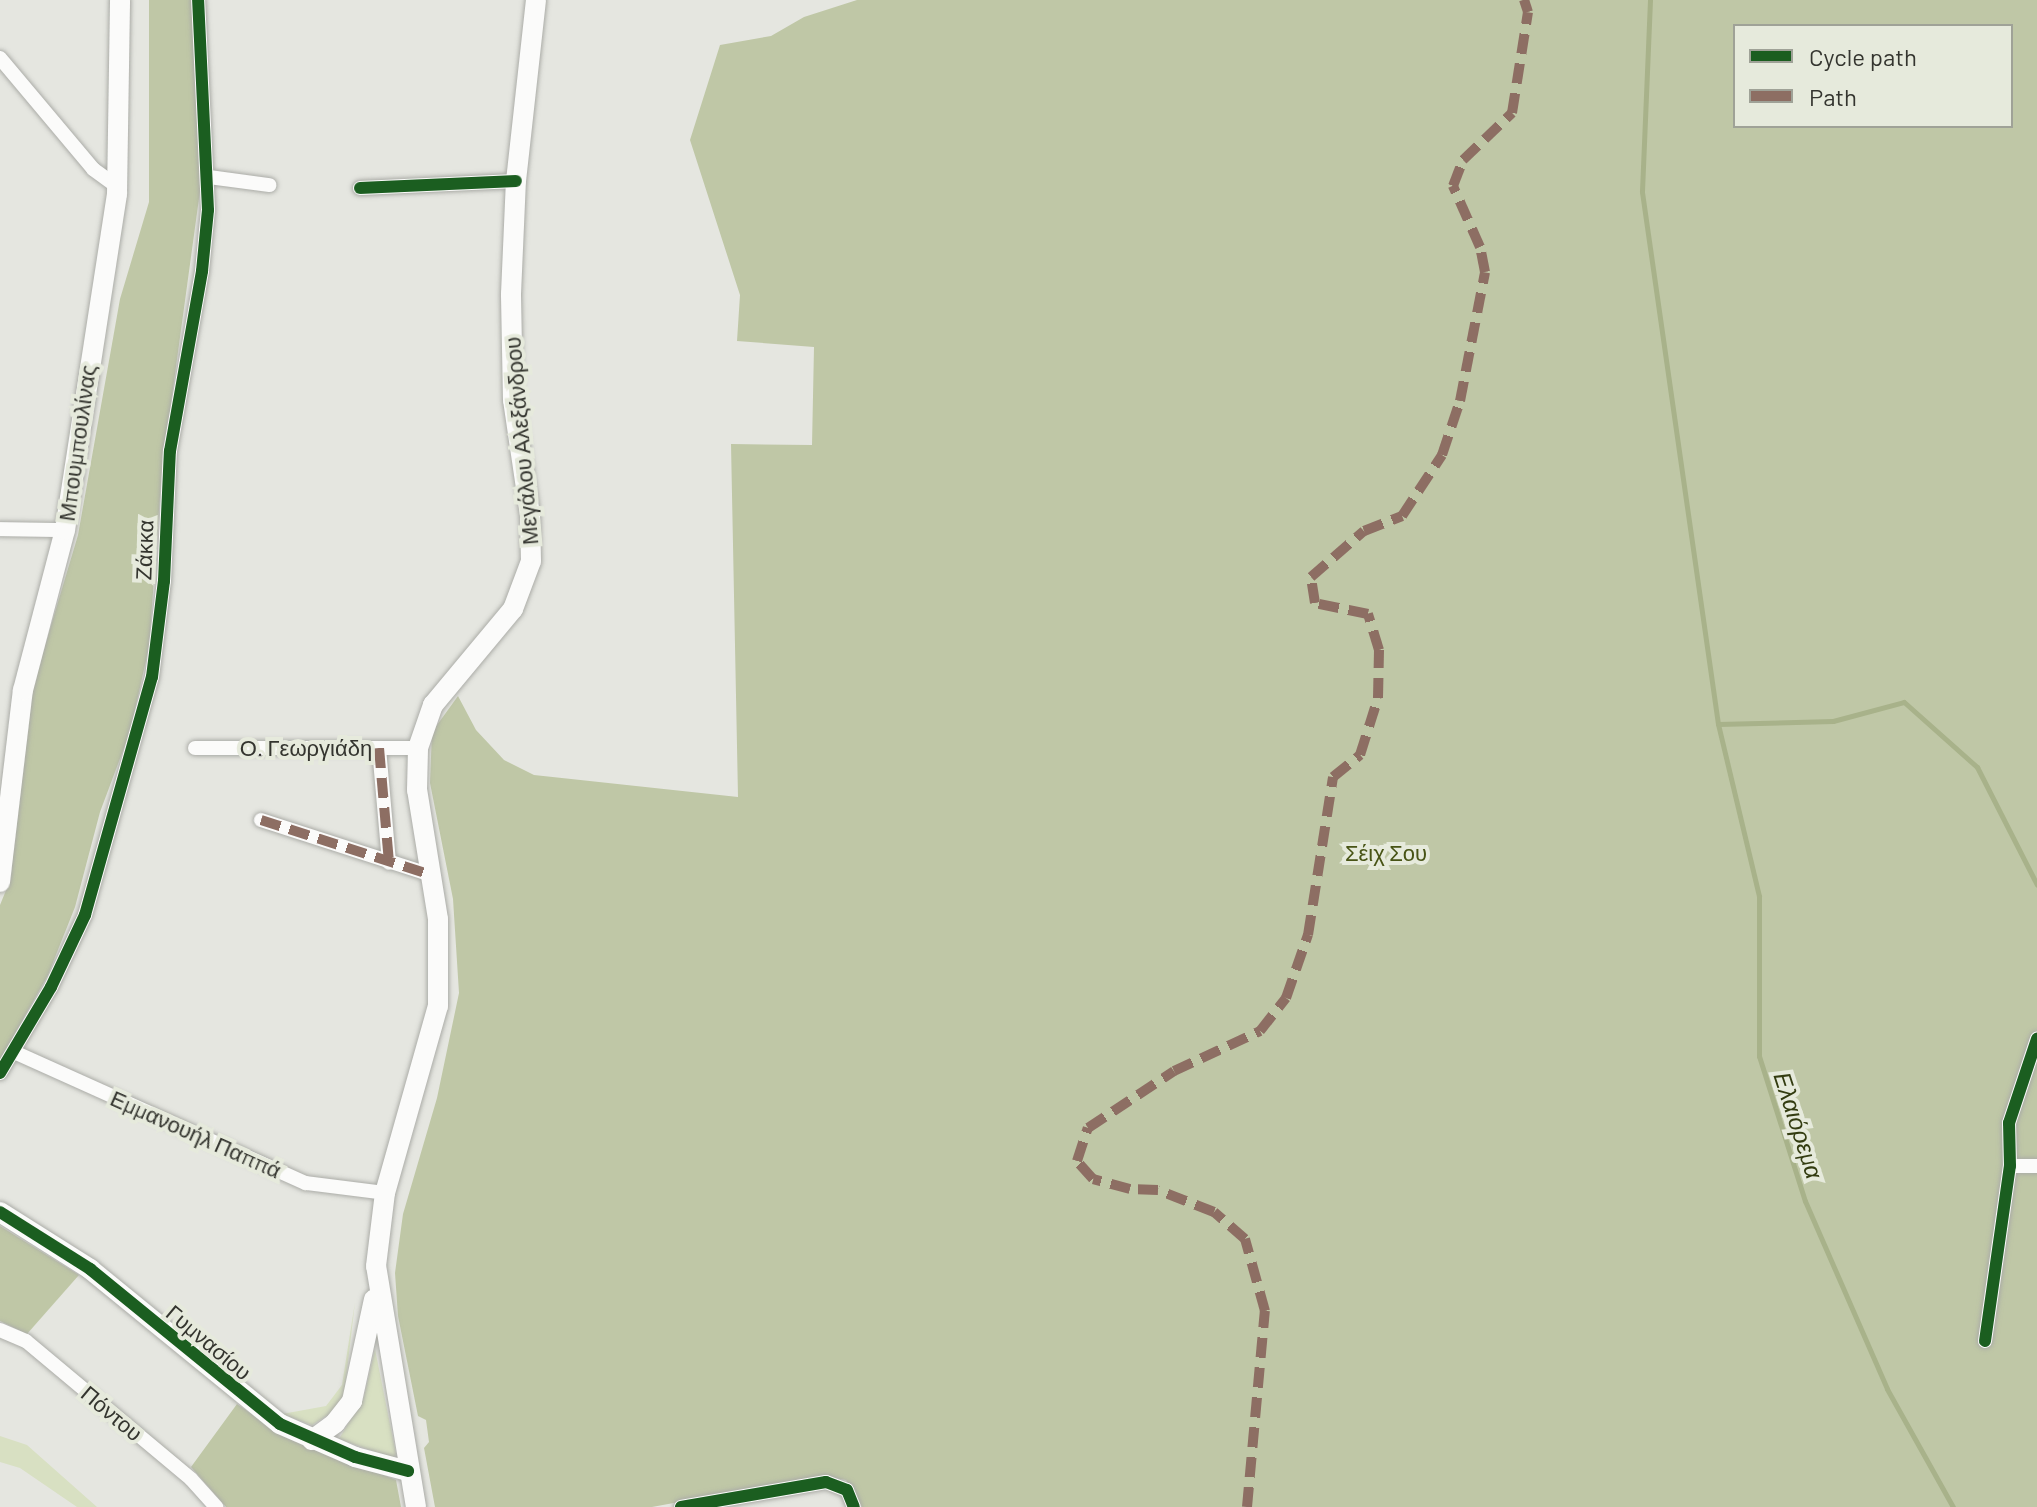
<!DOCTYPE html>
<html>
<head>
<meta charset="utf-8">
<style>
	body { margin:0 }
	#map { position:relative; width:2037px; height:1507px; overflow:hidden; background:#e5e6e0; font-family:Barlow,sans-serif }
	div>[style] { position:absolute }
	.green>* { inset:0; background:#d8e0c2 }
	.forest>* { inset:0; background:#bfc7a6 }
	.stream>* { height:5px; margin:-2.5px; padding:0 2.5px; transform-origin:2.5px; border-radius:2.5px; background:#a8b28a }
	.roads { filter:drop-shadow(0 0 2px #abaca7) drop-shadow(0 0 2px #abaca7) }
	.street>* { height:14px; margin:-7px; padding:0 7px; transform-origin:7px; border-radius:7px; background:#fbfbfa }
	.secondary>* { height:20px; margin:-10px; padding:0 10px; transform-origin:10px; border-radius:10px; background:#fbfbfa }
	.quiet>* { height:10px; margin-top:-5px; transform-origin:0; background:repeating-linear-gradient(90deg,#8d6e63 0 20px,transparent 0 30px) }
	.cycleway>* { height:12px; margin:-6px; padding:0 6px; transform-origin:6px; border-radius:6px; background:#1b5e20 }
	span { translate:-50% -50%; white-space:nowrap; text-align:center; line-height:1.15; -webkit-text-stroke:8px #e6eadc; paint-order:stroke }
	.street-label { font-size:22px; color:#34352f }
	.park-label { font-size:22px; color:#485416 }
	.water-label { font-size:24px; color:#333c11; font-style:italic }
	.legend { position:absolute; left:1733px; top:24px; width:280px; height:104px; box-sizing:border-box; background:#e6eadc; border:2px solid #9fa297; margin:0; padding:10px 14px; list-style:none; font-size:24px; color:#34352f }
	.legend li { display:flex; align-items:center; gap:16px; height:40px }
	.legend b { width:40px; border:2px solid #9fa297 }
</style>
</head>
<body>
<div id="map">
	<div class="green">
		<div style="clip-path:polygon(355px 1302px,343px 1405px,312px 1425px,282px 1414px,326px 1406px,342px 1385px)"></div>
		<div style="clip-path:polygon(375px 1349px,396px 1454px,393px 1458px,339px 1439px,364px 1397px)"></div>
		<div style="clip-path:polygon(0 1436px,27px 1445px,97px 1507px,77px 1507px,20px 1468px,0 1462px)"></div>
	</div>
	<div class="forest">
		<div style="clip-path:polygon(149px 0,195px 0,200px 191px,162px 469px,149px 647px,130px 732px,100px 812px,75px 907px,48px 975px,0 1060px,0 905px,11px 878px,22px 723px,78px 535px,120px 299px,149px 202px)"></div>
		<div style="clip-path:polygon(evenodd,857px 0,2037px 0,2037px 1507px,862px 1507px,846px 1480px,820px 1476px,652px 1507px,435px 1507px,424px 1448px,429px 1442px,426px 1420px,418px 1416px,398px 1316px,395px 1273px,403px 1214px,437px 1098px,459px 993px,453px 899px,430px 783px,432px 732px,458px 696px,476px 730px,504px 760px,534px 775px,738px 797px,731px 444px,812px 445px,814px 347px,737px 341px,740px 295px,690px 140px,720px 45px,771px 36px,804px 17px,857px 0,1735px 26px,2011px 26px,2011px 126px,1735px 126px,1735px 26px)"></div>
		<div style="clip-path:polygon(0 1226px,79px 1275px,27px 1334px,0 1321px)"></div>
		<div style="clip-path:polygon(237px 1404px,282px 1435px,396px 1480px,401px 1507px,226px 1507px,191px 1467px)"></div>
	</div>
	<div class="stream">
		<div style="left:1650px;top:0;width:192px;rotate:92.4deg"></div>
		<div style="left:1642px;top:192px;width:537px;rotate:81.87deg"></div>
		<div style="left:1718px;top:724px;width:115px;rotate:-1.5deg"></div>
		<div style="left:1833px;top:721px;width:73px;rotate:-15deg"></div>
		<div style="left:1904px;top:702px;width:98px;rotate:41.7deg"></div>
		<div style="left:1977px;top:767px;width:132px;rotate:63deg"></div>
		<div style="left:1718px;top:724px;width:177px;rotate:76.6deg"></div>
		<div style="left:1759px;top:896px;width:160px;rotate:90deg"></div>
		<div style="left:1759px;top:1056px;width:152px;rotate:72.4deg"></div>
		<div style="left:1805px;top:1201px;width:205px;rotate:66.4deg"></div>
		<div style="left:1887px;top:1389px;width:135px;rotate:60.8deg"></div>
	</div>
	<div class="roads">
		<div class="street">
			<div style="left:0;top:58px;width:145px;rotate:50deg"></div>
			<div style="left:93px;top:169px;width:31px;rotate:36deg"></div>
			<div style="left:209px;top:177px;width:61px;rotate:7.6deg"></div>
			<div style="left:360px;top:188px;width:156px;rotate:-2.6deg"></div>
			<div style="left:0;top:529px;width:65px;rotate:0.9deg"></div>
			<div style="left:195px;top:748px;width:223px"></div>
			<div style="left:379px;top:748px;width:115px;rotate:85deg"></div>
			<div style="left:261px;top:820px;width:179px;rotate:17.9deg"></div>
			<div style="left:14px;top:1052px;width:320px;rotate:24.2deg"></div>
			<div style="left:306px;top:1183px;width:80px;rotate:7.2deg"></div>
			<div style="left:0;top:1073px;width:100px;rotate:-59.3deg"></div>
			<div style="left:51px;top:987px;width:80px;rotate:-64.7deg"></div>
			<div style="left:85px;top:915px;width:247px;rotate:-74.3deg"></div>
			<div style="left:152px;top:677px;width:97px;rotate:-82.9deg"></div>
			<div style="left:164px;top:581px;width:130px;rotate:-87.4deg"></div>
			<div style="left:170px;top:451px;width:183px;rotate:-79.9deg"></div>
			<div style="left:202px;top:271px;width:61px;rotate:-84.4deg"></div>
			<div style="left:208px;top:210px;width:210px;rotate:-92.7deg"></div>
			<div style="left:2010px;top:1166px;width:27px"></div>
			<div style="left:0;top:1330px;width:28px;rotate:23deg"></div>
			<div style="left:26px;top:1341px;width:215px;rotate:39.9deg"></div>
			<div style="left:191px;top:1479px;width:38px;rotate:48deg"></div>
			<div style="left:1985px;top:1341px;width:177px;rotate:-81.9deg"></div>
			<div style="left:2010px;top:1166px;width:43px;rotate:-91.3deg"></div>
			<div style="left:2009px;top:1123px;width:89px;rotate:-71.6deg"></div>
			<div style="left:681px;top:1507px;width:147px;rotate:-9.8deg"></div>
			<div style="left:826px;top:1482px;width:22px;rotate:21deg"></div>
			<div style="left:847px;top:1490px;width:18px;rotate:68deg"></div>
		</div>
		<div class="secondary">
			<div style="left:0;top:882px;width:193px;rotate:-83.2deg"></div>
			<div style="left:23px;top:690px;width:165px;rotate:-75.3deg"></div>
			<div style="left:65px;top:530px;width:340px;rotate:-81.2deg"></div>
			<div style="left:117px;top:194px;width:194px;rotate:-89.1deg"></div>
			<div style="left:0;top:1212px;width:107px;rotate:32.3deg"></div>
			<div style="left:90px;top:1269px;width:245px;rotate:39.2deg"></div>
			<div style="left:280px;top:1424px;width:82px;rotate:23.7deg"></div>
			<div style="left:355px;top:1457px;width:55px;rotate:14.8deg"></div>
			<div style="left:312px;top:1440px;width:29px;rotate:-36deg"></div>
			<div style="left:335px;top:1423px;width:28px;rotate:-52deg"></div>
			<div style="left:352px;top:1401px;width:104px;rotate:-77.8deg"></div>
			<div style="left:416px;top:1507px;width:244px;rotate:-99.4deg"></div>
			<div style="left:376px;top:1266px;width:74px;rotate:-83deg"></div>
			<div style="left:385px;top:1193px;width:194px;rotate:-74.2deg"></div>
			<div style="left:438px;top:1006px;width:87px;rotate:-90deg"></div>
			<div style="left:438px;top:919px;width:131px;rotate:-99.2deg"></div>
			<div style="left:417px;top:790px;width:42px;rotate:-88.6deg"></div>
			<div style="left:418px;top:748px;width:46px;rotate:-70.8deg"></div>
			<div style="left:433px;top:705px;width:125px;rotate:-50.2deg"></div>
			<div style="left:513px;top:609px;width:51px;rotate:-69.4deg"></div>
			<div style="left:531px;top:561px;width:46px;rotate:-91.2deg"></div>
			<div style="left:530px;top:515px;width:116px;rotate:-98.4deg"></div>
			<div style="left:513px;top:400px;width:106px;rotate:-91.1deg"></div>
			<div style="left:511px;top:294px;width:113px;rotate:-87.5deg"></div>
			<div style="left:516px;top:181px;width:182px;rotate:-83.7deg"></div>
		</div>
	</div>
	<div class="quiet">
		<div style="left:379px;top:748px;width:115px;rotate:85deg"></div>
		<div style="left:261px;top:820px;width:179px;rotate:17.9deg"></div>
		<div style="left:1247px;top:1507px;width:197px;rotate:-84.8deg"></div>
		<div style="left:1265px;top:1311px;width:75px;rotate:-105.5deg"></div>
		<div style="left:1245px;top:1239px;width:41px;rotate:-138.9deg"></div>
		<div style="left:1214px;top:1212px;width:60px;rotate:-158.6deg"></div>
		<div style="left:1158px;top:1190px;width:28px;rotate:-178deg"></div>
		<div style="left:1130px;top:1189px;width:38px;rotate:-165deg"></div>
		<div style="left:1093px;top:1179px;width:24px;rotate:-132deg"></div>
		<div style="left:1077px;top:1161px;width:35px;rotate:-72deg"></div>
		<div style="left:1088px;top:1128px;width:103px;rotate:-33.5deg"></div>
		<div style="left:1174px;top:1071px;width:95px;rotate:-24.9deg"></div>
		<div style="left:1260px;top:1031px;width:42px;rotate:-51.8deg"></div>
		<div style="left:1286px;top:998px;width:67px;rotate:-70.8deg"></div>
		<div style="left:1308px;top:935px;width:160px;rotate:-81deg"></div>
		<div style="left:1333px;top:777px;width:35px;rotate:-39deg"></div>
		<div style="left:1360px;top:755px;width:60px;rotate:-72.5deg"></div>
		<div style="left:1378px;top:698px;width:48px;rotate:-88.8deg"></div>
		<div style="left:1379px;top:650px;width:38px;rotate:-107deg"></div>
		<div style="left:1368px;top:614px;width:54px;rotate:-168.3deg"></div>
		<div style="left:1315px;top:603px;width:26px;rotate:-99deg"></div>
		<div style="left:1311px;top:577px;width:70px;rotate:-41deg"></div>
		<div style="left:1364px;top:531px;width:41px;rotate:-21.5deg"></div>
		<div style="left:1402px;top:516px;width:73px;rotate:-56.7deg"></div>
		<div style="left:1442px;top:455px;width:57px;rotate:-71.6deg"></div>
		<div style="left:1460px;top:401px;width:131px;rotate:-79deg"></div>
		<div style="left:1485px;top:272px;width:25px;rotate:-101deg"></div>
		<div style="left:1480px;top:247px;width:67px;rotate:-113.9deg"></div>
		<div style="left:1453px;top:186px;width:28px;rotate:-69deg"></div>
		<div style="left:1463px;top:160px;width:68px;rotate:-43.8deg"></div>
		<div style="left:1512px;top:113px;width:102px;rotate:-81deg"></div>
		<div style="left:1528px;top:12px;width:13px;rotate:-108deg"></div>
	</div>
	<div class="cycleway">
		<div style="left:360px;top:188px;width:156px;rotate:-2.6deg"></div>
		<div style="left:0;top:1073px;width:100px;rotate:-59.3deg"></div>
		<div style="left:51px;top:987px;width:80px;rotate:-64.7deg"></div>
		<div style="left:85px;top:915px;width:247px;rotate:-74.3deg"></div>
		<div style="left:152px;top:677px;width:97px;rotate:-82.9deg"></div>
		<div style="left:164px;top:581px;width:130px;rotate:-87.4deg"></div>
		<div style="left:170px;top:451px;width:183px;rotate:-79.9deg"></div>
		<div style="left:202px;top:271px;width:61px;rotate:-84.4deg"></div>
		<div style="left:208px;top:210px;width:210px;rotate:-92.7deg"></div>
		<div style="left:0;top:1212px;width:107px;rotate:32.3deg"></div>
		<div style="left:90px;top:1269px;width:245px;rotate:39.2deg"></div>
		<div style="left:280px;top:1424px;width:82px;rotate:23.7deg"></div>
		<div style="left:355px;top:1457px;width:55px;rotate:14.8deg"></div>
		<div style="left:1985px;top:1341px;width:177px;rotate:-81.9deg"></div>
		<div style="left:2010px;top:1166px;width:43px;rotate:-91.3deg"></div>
		<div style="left:2009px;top:1123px;width:89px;rotate:-71.6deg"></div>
		<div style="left:681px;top:1507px;width:147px;rotate:-9.8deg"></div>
		<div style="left:826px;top:1482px;width:22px;rotate:21deg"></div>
		<div style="left:847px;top:1490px;width:18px;rotate:68deg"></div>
	</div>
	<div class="street-label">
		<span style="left:521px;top:441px;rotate:-95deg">Μεγάλου Αλεξάνδρου</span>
		<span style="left:77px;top:443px;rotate:-82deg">Μπουμπουλίνας</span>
		<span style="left:144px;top:550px;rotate:-88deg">Ζάκκα</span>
		<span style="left:306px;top:748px">Ο. Γεωργιάδη</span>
		<span style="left:196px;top:1134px;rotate:24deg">Εμμανουήλ Παππά</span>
		<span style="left:209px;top:1342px;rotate:40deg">Γυμνασίου</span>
		<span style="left:112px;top:1413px;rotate:40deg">Πόντου</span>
	</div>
	<div class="park-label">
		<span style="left:1386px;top:853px">Σέιχ Σου</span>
	</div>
	<div class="water-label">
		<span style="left:1799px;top:1125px;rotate:72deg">Ελαιόρεμα</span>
	</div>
	<ul class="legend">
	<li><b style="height:10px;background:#1b5e20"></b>Cycle path</li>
	<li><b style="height:10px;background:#8d6e63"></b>Path</li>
	</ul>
</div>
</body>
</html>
